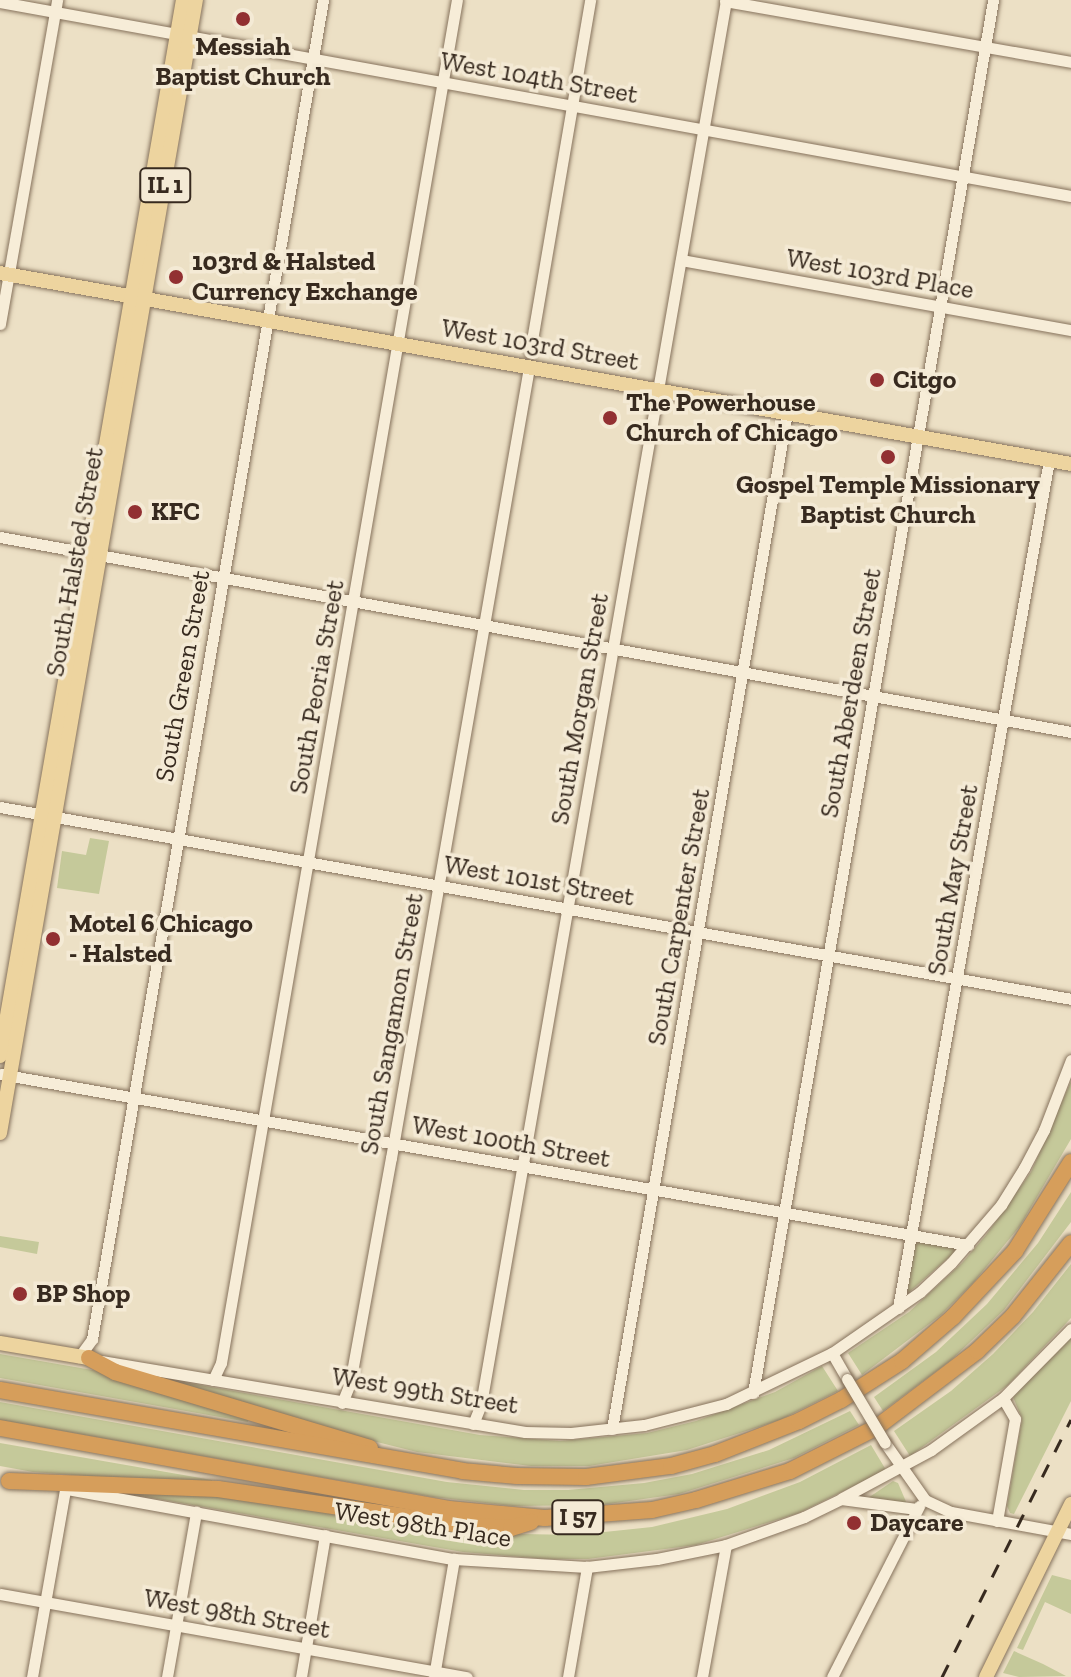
<!DOCTYPE html>
<html>
<head>
<meta charset="utf-8">
<style>
	body { margin:0 }
	#map { position:relative; width:1071px; height:1677px; overflow:hidden; background:#ece0c5; font-family:"Zilla Slab",serif }
	div>[style] { position:absolute }
	.green>* { inset:0; background:#c5c99a }
	.roads { filter:drop-shadow(0 0 2px #86725c) drop-shadow(0 0 2px #86725c) }
	.minor>* { height:11px; margin:-5.5px; padding:0 5.5px; transform-origin:5.5px; border-radius:5.5px; background:#f7edd8 }
	.major>* { height:14px; margin:-7px; padding:0 7px; transform-origin:7px; border-radius:7px; background:#edd49f }
	.highway>* { height:16px; margin:-8px; padding:0 8px; transform-origin:8px; border-radius:8px; background:#d69e5b }
	.rail>* { height:3px; margin-top:-1.5px; transform-origin:0; background:repeating-linear-gradient(90deg,#372a1f 0 14px,transparent 0 28px) }
	.bridges { filter:drop-shadow(0 0 2px #86725c) drop-shadow(0 0 2px #86725c) }
	.minor-bridge>* { height:11px; margin:-5.5px; padding:0 5.5px; transform-origin:5.5px; border-radius:5.5px; background:#f7edd8 }
	.dots>* { width:22px; height:22px; translate:-50% -50%; box-sizing:border-box; border:4px solid #f4ead5; border-radius:50% }
	span { translate:-50% -50%; white-space:nowrap; text-align:center; line-height:1.15; -webkit-text-stroke:7px #f4ead5; paint-order:stroke }
	.shield-label span { padding:2px 6px; background:#f4ead5; border:2px solid; border-radius:6px; -webkit-text-stroke-width:0 }
	.shield-label { font-size:24px; color:#372a1f; font-weight:700 }
	.poi-label { font-size:26px; color:#372a1f; font-weight:700 }
	.left { translate:0 -50%; text-align:left }
	.street-label { font-size:26px; color:#372a1f }
</style>
</head>
<body>
<div id="map">
	<div class="green">
		<div style="clip-path:polygon(90px 838px,109px 841px,99px 894px,57px 888px,62px 851px,86px 855px)"></div>
		<div style="clip-path:polygon(1071px 1081px,1071px 1139px,1020px 1226px,973px 1283px,941px 1315px,862px 1375px,848px 1353px,909px 1312px,962px 1263px,986px 1235px,1031px 1172px)"></div>
		<div style="clip-path:polygon(1071px 1192px,1071px 1222px,1004px 1310px,950px 1361px,883px 1411px,874px 1397px,936px 1352px,987px 1304px,1038px 1243px)"></div>
		<div style="clip-path:polygon(0 1236px,39px 1242px,37px 1254px,0 1247px)"></div>
		<div style="clip-path:polygon(920px 1242px,954px 1248px,955px 1252px,907px 1294px,915px 1243px)"></div>
		<div style="clip-path:polygon(1071px 1264px,1071px 1318px,1008px 1385px,910px 1456px,894px 1431px,951px 1391px,993px 1354px,1033px 1312px)"></div>
		<div style="clip-path:polygon(1071px 1338px,1071px 1401px,1014px 1514px,1010px 1513px,1007px 1506px,1022px 1419px,1013px 1397px)"></div>
		<div style="clip-path:polygon(0 1354px,98px 1371px,249px 1415px,248px 1422px,0 1378px)"></div>
		<div style="clip-path:polygon(822px 1366px,838px 1391px,780px 1420px,687px 1450px,589px 1466px,531px 1466px,417px 1452px,341px 1433px,166px 1379px,480px 1435px,560px 1441px,647px 1433px,696px 1421px,775px 1392px)"></div>
		<div style="clip-path:polygon(0 1402px,447px 1482px,524px 1490px,568px 1490px,644px 1483px,692px 1474px,769px 1450px,850px 1411px,859px 1425px,794px 1458px,679px 1494px,601px 1505px,513px 1506px,433px 1497px,0 1420px)"></div>
		<div style="clip-path:polygon(0 1443px,212px 1480px,211px 1485px,33px 1472px,0 1466px)"></div>
		<div style="clip-path:polygon(871px 1445px,886px 1470px,799px 1513px,696px 1545px,588px 1559px,546px 1559px,463px 1552px,100px 1489px,228px 1495px,477px 1533px,576px 1535px,652px 1527px,727px 1509px,800px 1482px)"></div>
		<div style="clip-path:polygon(893px 1481px,898px 1483px,907px 1504px,868px 1498px)"></div>
		<div style="clip-path:polygon(1052px 1575px,1071px 1580px,1071px 1614px,1045px 1602px,1023px 1650px,1017px 1648px)"></div>
		<div style="clip-path:polygon(1014px 1651px,1043px 1664px,1066px 1676px,1019px 1677px,1003px 1673px)"></div>
	</div>
	<div class="roads">
		<div class="minor">
			<div style="left:725px;top:1px;width:351px;rotate:10deg"></div>
			<div style="left:0;top:2px;width:1088px;rotate:10.27deg"></div>
			<div style="left:681px;top:260px;width:396px;rotate:10.2deg"></div>
			<div style="left:0;top:324px;width:329px;rotate:-80deg"></div>
			<div style="left:530px;top:352px;width:357px;rotate:-80.3deg"></div>
			<div style="left:0;top:537px;width:1089px;rotate:10.32deg"></div>
			<div style="left:0;top:807px;width:1088px;rotate:10.16deg"></div>
			<div style="left:0;top:1074px;width:983px;rotate:10.02deg"></div>
			<div style="left:898px;top:1308px;width:861px;rotate:-79.9deg"></div>
			<div style="left:832px;top:1353px;width:30px;rotate:60deg"></div>
			<div style="left:79px;top:1357px;width:22px;rotate:-54deg"></div>
			<div style="left:92px;top:1339px;width:1359px;rotate:-80.21deg"></div>
			<div style="left:101px;top:1361px;width:430px;rotate:9.5deg"></div>
			<div style="left:525px;top:1432px;width:46px;rotate:1.2deg"></div>
			<div style="left:571px;top:1433px;width:73px;rotate:-6.3deg"></div>
			<div style="left:644px;top:1425px;width:85px;rotate:-14.4deg"></div>
			<div style="left:726px;top:1404px;width:118px;rotate:-25.7deg"></div>
			<div style="left:832px;top:1353px;width:107px;rotate:-34.7deg"></div>
			<div style="left:920px;top:1292px;width:42px;rotate:-43.1deg"></div>
			<div style="left:951px;top:1263px;width:77px;rotate:-49.2deg"></div>
			<div style="left:1001px;top:1205px;width:44px;rotate:-58.1deg"></div>
			<div style="left:1024px;top:1168px;width:43px;rotate:-62.2deg"></div>
			<div style="left:1044px;top:1130px;width:75px;rotate:-68.9deg"></div>
			<div style="left:213px;top:1380px;width:19px;rotate:-65deg"></div>
			<div style="left:221px;top:1363px;width:1383px;rotate:-80.18deg"></div>
			<div style="left:753px;top:1393px;width:1414px;rotate:-80.22deg"></div>
			<div style="left:342px;top:1403px;width:22px;rotate:-68deg"></div>
			<div style="left:350px;top:1383px;width:229px;rotate:-79.7deg"></div>
			<div style="left:391px;top:1158px;width:803px;rotate:-80.1deg"></div>
			<div style="left:473px;top:1424px;width:22px;rotate:-68deg"></div>
			<div style="left:481px;top:1404px;width:1425px;rotate:-80.1deg"></div>
			<div style="left:612px;top:1429px;width:1031px;rotate:-80.23deg"></div>
			<div style="left:885px;top:1443px;width:70px;rotate:54.9deg"></div>
			<div style="left:925px;top:1500px;width:29px;rotate:25deg"></div>
			<div style="left:951px;top:1512px;width:122px;rotate:10.4deg"></div>
			<div style="left:67px;top:1489px;width:393px;rotate:10.3deg"></div>
			<div style="left:454px;top:1559px;width:133px;rotate:3.4deg"></div>
			<div style="left:587px;top:1567px;width:70px;rotate:-6.5deg"></div>
			<div style="left:657px;top:1559px;width:70px;rotate:-11.5deg"></div>
			<div style="left:726px;top:1545px;width:83px;rotate:-19.7deg"></div>
			<div style="left:804px;top:1517px;width:41px;rotate:-25.9deg"></div>
			<div style="left:841px;top:1499px;width:76px;rotate:7.6deg"></div>
			<div style="left:842px;top:1498px;width:101px;rotate:-28.3deg"></div>
			<div style="left:931px;top:1450px;width:89px;rotate:-35.8deg"></div>
			<div style="left:1003px;top:1398px;width:97px;rotate:-45.4deg"></div>
			<div style="left:997px;top:1521px;width:104px;rotate:-80deg"></div>
			<div style="left:1015px;top:1419px;width:24px;rotate:-120deg"></div>
			<div style="left:0;top:1594px;width:474px;rotate:10.1deg"></div>
			<div style="left:434px;top:1676px;width:119px;rotate:-80.3deg"></div>
			<div style="left:32px;top:1677px;width:191px;rotate:-80deg"></div>
			<div style="left:167px;top:1677px;width:168px;rotate:-80deg"></div>
			<div style="left:301px;top:1677px;width:144px;rotate:-80.4deg"></div>
			<div style="left:568px;top:1677px;width:112px;rotate:-80.2deg"></div>
			<div style="left:702px;top:1677px;width:134px;rotate:-79.7deg"></div>
			<div style="left:832px;top:1677px;width:192px;rotate:-63deg"></div>
		</div>
		<div class="major">
			<div style="left:0;top:273px;width:1088px;rotate:10.11deg"></div>
			<div style="left:0;top:1056px;width:1072px;rotate:-80.17deg"></div>
			<div style="left:0;top:1133px;width:1150px;rotate:-80.19deg"></div>
			<div style="left:0;top:1343px;width:90px;rotate:9.6deg"></div>
			<div style="left:986px;top:1677px;width:193px;rotate:-63.8deg"></div>
		</div>
		<div class="highway">
			<div style="left:89px;top:1358px;width:30px;rotate:28deg"></div>
			<div style="left:115px;top:1372px;width:266px;rotate:16.6deg"></div>
			<div style="left:0;top:1390px;width:469px;rotate:9.9deg"></div>
			<div style="left:462px;top:1471px;width:55px;rotate:5.2deg"></div>
			<div style="left:517px;top:1476px;width:69px;rotate:0.8deg"></div>
			<div style="left:586px;top:1477px;width:86px;rotate:-7.4deg"></div>
			<div style="left:671px;top:1466px;width:46px;rotate:-15.3deg"></div>
			<div style="left:715px;top:1454px;width:90px;rotate:-21.4deg"></div>
			<div style="left:799px;top:1421px;width:47px;rotate:-26.6deg"></div>
			<div style="left:841px;top:1400px;width:72px;rotate:-32.6deg"></div>
			<div style="left:902px;top:1361px;width:67px;rotate:-40.8deg"></div>
			<div style="left:953px;top:1317px;width:91px;rotate:-46.8deg"></div>
			<div style="left:1015px;top:1251px;width:105px;rotate:-57.8deg"></div>
			<div style="left:0;top:1428px;width:456px;rotate:10.2deg"></div>
			<div style="left:449px;top:1509px;width:96px;rotate:5.4deg"></div>
			<div style="left:545px;top:1518px;width:107px;rotate:-4.3deg"></div>
			<div style="left:652px;top:1510px;width:45px;rotate:-12.8deg"></div>
			<div style="left:696px;top:1500px;width:98px;rotate:-17.1deg"></div>
			<div style="left:790px;top:1471px;width:97px;rotate:-26.8deg"></div>
			<div style="left:877px;top:1427px;width:126px;rotate:-37.2deg"></div>
			<div style="left:977px;top:1351px;width:50px;rotate:-44.2deg"></div>
			<div style="left:1013px;top:1316px;width:93px;rotate:-51.5deg"></div>
			<div style="left:9px;top:1481px;width:209px;rotate:2.2deg"></div>
			<div style="left:218px;top:1489px;width:248px;rotate:8.4deg"></div>
			<div style="left:463px;top:1525px;width:48px;rotate:3.6deg"></div>
			<div style="left:511px;top:1528px;width:21px;rotate:-17deg"></div>
		</div>
	</div>
	<div class="rail">
		<div style="left:942px;top:1677px;width:288px;rotate:-63.4deg"></div>
	</div>
	<div class="bridges">
		<div class="minor-bridge">
			<div style="left:847px;top:1379px;width:74px;rotate:59.3deg"></div>
		</div>
	</div>
	<div class="dots">
		<div style="left:243px;top:19px;background:#923032"></div>
		<div style="left:176px;top:277px;background:#923032"></div>
		<div style="left:877px;top:380px;background:#923032"></div>
		<div style="left:610px;top:418px;background:#923032"></div>
		<div style="left:888px;top:457px;background:#923032"></div>
		<div style="left:135px;top:512px;background:#923032"></div>
		<div style="left:53px;top:939px;background:#923032"></div>
		<div style="left:20px;top:1294px;background:#923032"></div>
		<div style="left:854px;top:1523px;background:#923032"></div>
	</div>
	<div class="shield-label">
		<span style="left:165px;top:185px">IL 1</span>
		<span style="left:578px;top:1517px">I 57</span>
	</div>
	<div class="poi-label">
		<span style="left:243px;top:62px">Messiah<br>Baptist Church</span>
		<span class="left" style="left:192px;top:277px">103rd &amp; Halsted<br>Currency Exchange</span>
		<span class="left" style="left:893px;top:380px">Citgo</span>
		<span class="left" style="left:626px;top:418px">The Powerhouse<br>Church of Chicago</span>
		<span style="left:888px;top:500px">Gospel Temple Missionary<br>Baptist Church</span>
		<span class="left" style="left:151px;top:512px">KFC</span>
		<span class="left" style="left:69px;top:939px">Motel 6 Chicago<br>- Halsted</span>
		<span class="left" style="left:36px;top:1294px">BP Shop</span>
		<span class="left" style="left:870px;top:1523px">Daycare</span>
	</div>
	<div class="street-label">
		<span style="left:539px;top:78px;rotate:10deg">West 104th Street</span>
		<span style="left:880px;top:274px;rotate:10deg">West 103rd Place</span>
		<span style="left:540px;top:345px;rotate:10deg">West 103rd Street</span>
		<span style="left:75px;top:562px;rotate:-80deg">South Halsted Street</span>
		<span style="left:183px;top:676px;rotate:-80deg">South Green Street</span>
		<span style="left:317px;top:687px;rotate:-80deg">South Peoria Street</span>
		<span style="left:851px;top:693px;rotate:-80deg">South Aberdeen Street</span>
		<span style="left:580px;top:709px;rotate:-80deg">South Morgan Street</span>
		<span style="left:953px;top:880px;rotate:-80deg">South May Street</span>
		<span style="left:539px;top:881px;rotate:10deg">West 101st Street</span>
		<span style="left:679px;top:917px;rotate:-80deg">South Carpenter Street</span>
		<span style="left:392px;top:1024px;rotate:-80deg">South Sangamon Street</span>
		<span style="left:511px;top:1142px;rotate:10deg">West 100th Street</span>
		<span style="left:425px;top:1391px;rotate:9deg">West 99th Street</span>
		<span style="left:423px;top:1525px;rotate:9deg">West 98th Place</span>
		<span style="left:237px;top:1614px;rotate:10deg">West 98th Street</span>
	</div>
</div>
</body>
</html>
